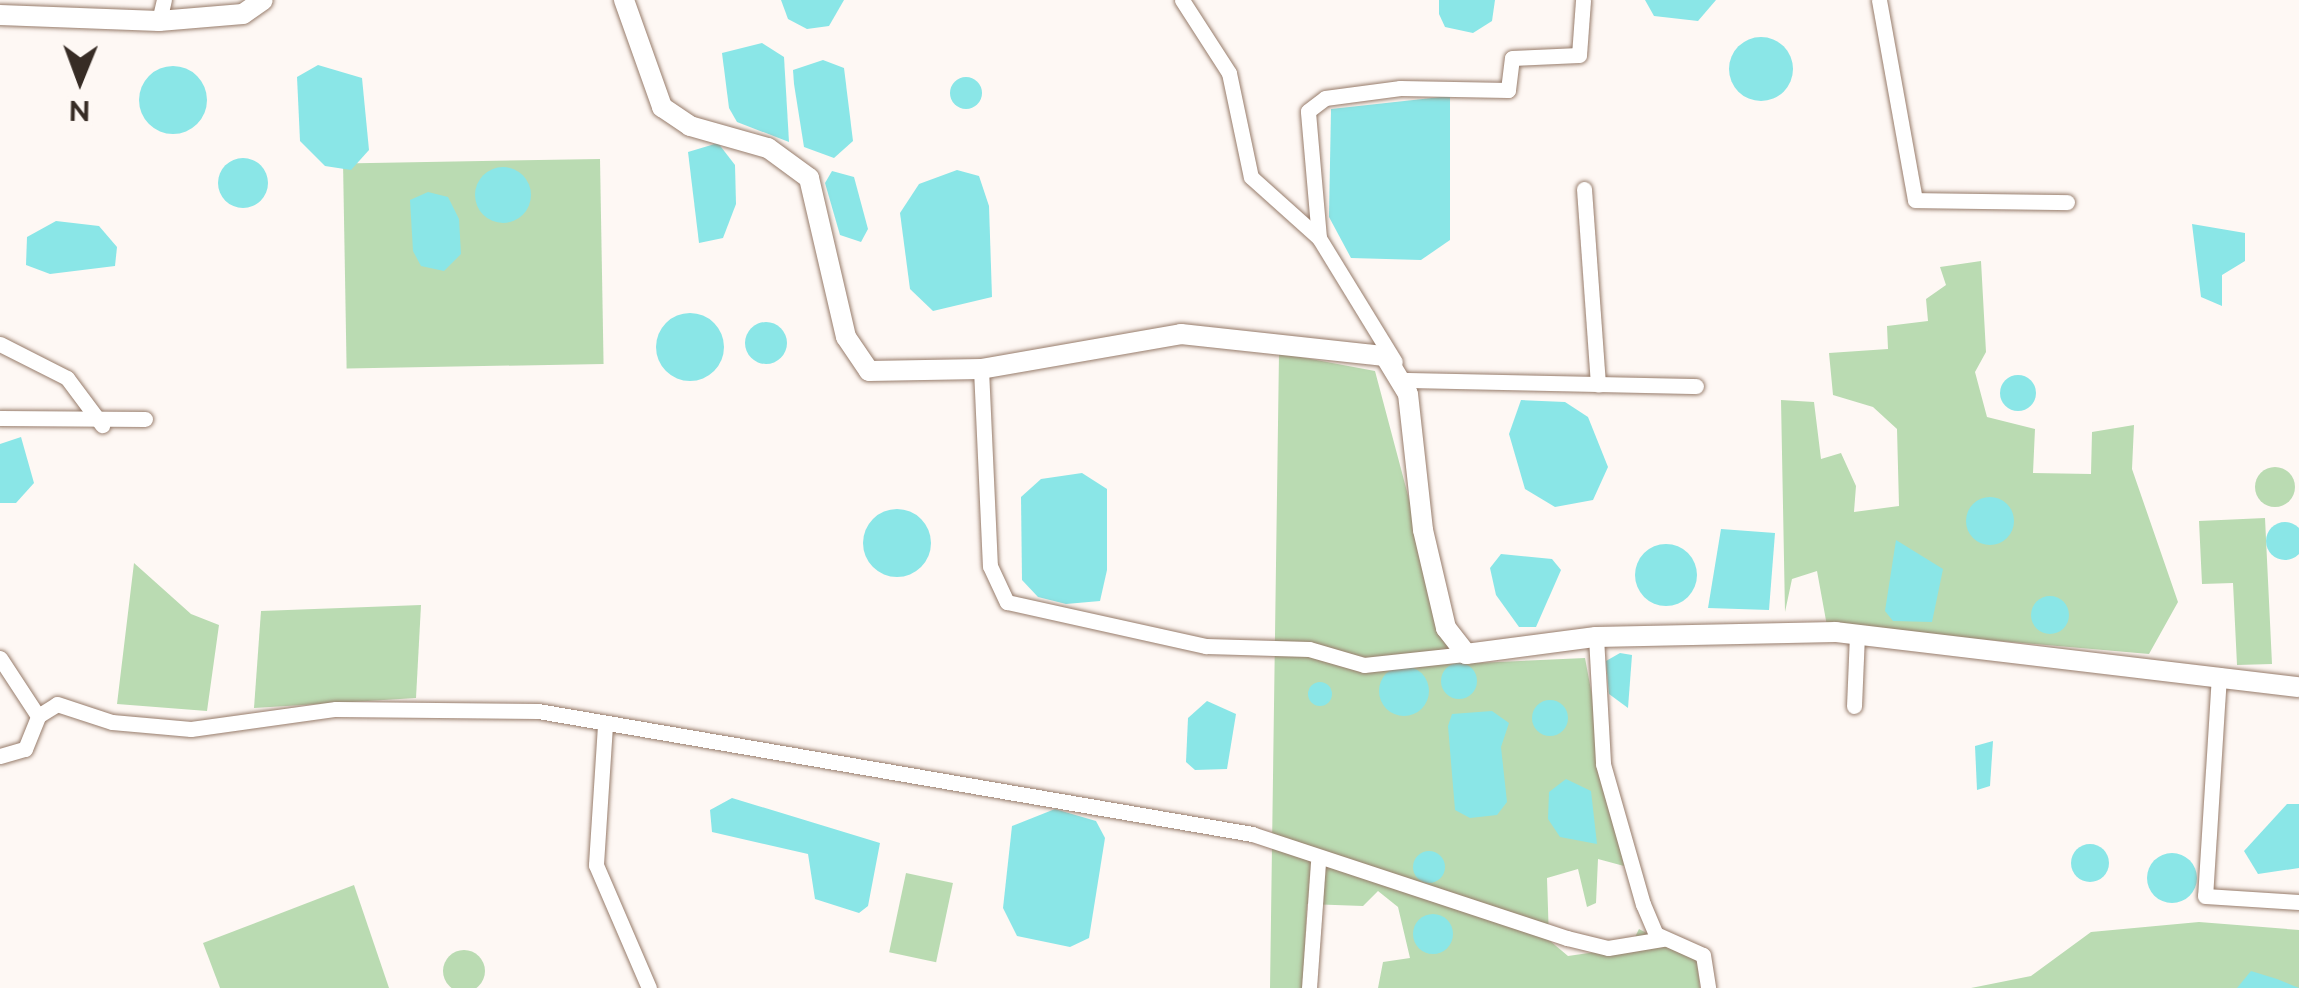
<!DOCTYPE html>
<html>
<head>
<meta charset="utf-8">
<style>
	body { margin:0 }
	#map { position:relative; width:2299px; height:988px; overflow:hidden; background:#fef8f4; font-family:Raleway,sans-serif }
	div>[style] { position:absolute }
	.green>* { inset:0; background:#badbb2; transform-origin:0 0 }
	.round { border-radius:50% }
	.water>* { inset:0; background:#8ae6e7 }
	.roads { filter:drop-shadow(0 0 2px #977c6b) drop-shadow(0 0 2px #977c6b) }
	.minor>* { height:15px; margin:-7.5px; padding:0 7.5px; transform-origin:7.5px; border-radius:7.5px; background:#fff }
	.tertiary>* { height:20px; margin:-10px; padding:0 10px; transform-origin:10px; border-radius:10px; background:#fff }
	span { translate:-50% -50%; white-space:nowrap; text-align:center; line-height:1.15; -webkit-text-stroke:9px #fef8f4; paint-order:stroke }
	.north { position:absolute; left:30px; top:30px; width:100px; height:100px; -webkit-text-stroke:8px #fef8f4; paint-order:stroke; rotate:181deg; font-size:28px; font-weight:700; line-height:40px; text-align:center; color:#372c25 }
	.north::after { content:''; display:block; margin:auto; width:35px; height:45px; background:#372c25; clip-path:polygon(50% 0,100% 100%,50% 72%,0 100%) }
</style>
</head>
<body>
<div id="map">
	<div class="green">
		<div style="left:600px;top:159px;width:205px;height:257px;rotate:89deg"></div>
		<div style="clip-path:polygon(1981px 261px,1986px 352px,1975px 372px,1987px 417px,2035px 429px,2033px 473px,2091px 474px,2092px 432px,2134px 425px,2132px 469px,2178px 602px,2149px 654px,1827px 626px,1817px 571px,1792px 579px,1785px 612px,1781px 400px,1814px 402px,1821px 459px,1841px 453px,1856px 486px,1854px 512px,1899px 506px,1897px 429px,1873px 407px,1833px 395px,1829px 353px,1888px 349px,1887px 326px,1928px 321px,1926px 299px,1946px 285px,1940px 267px)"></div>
		<div style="clip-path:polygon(1279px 353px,1375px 371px,1448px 646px,1476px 663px,1585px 658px,1624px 866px,1598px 859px,1596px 903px,1587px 907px,1578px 869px,1547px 878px,1549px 940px,1568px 956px,1630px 947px,1639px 929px,1697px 960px,1700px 988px,1378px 988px,1383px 962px,1410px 958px,1398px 907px,1378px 891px,1363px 906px,1307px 904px,1303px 988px,1270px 988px)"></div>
		<div class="round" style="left:2255px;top:467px;width:40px;height:40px"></div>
		<div style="clip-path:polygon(2265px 518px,2272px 664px,2237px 665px,2233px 583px,2202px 584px,2199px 521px)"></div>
		<div style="clip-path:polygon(134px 563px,191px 614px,219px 625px,207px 711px,117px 704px)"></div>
		<div style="clip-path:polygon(421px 605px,416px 698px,254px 708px,261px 611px)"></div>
		<div style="left:906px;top:873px;width:48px;height:81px;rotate:12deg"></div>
		<div style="clip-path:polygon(354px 885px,389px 988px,220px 988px,203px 943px)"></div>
		<div style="clip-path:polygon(2199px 922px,2299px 930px,2299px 988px,1971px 988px,2031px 976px,2091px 932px)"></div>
		<div class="round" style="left:443px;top:950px;width:42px;height:42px"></div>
	</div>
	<div class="water">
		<div style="clip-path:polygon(781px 0,844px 0,829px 26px,807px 29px,788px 19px)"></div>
		<div style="clip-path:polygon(1495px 0,1492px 21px,1473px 33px,1445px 27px,1439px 14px,1439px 0)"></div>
		<div style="clip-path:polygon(1645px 0,1716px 0,1698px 21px,1654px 16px)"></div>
		<div class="round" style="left:1729px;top:37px;width:64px;height:64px"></div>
		<div style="clip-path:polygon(762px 43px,784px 57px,789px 142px,737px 122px,729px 108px,722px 53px)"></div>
		<div style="clip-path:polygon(823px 60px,844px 68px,853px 141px,834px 158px,804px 147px,794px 84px,793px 70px)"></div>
		<div style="clip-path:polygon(318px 65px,362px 78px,369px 150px,351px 170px,325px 166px,300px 141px,297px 77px)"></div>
		<div class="round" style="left:139px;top:66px;width:68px;height:68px"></div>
		<div class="round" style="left:950px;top:77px;width:32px;height:32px"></div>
		<div style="clip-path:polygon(1450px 96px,1450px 240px,1421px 260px,1351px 258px,1329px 217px,1331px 109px)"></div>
		<div style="clip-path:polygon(718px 143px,735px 165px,736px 204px,723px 238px,699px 243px,688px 152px)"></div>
		<div class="round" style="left:218px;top:158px;width:50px;height:50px"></div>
		<div class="round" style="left:475px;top:167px;width:56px;height:56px"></div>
		<div style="clip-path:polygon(957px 170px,979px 176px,989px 206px,992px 297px,933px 311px,910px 289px,900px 213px,919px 184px)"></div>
		<div style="clip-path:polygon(832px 171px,854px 177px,868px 229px,861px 242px,840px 235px,825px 183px)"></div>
		<div style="clip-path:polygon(428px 192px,448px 197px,459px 219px,461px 254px,444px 271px,421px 266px,413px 251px,410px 200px)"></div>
		<div style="clip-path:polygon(56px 221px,99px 226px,117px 247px,115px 266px,50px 274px,26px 265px,27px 237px)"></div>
		<div style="clip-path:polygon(2192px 224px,2245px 233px,2245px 261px,2222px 275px,2222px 306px,2201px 297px)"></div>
		<div class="round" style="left:656px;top:313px;width:68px;height:68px"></div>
		<div class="round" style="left:745px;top:322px;width:42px;height:42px"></div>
		<div class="round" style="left:2000px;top:375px;width:36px;height:36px"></div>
		<div style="clip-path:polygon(1521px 400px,1565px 402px,1588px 417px,1608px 467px,1593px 500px,1555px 507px,1525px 489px,1509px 434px)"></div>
		<div style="clip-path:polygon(21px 437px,34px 483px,16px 503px,0 503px,0 444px)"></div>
		<div style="clip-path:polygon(1082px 473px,1107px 489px,1107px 570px,1100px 601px,1066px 604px,1038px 597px,1022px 580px,1021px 497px,1041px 479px)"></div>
		<div class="round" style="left:1966px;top:497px;width:48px;height:48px"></div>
		<div class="round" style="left:863px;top:509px;width:68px;height:68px"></div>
		<div class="round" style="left:2266px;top:522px;width:38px;height:38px"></div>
		<div style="clip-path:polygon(1721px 529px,1775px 533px,1769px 610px,1708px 608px)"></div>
		<div style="clip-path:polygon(1896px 540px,1943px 569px,1932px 622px,1893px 621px,1885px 611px)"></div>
		<div class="round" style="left:1635px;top:544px;width:62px;height:62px"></div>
		<div style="clip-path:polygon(1501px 554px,1552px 559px,1561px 570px,1536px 627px,1519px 627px,1496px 595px,1490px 568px)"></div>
		<div class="round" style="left:2031px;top:596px;width:38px;height:38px"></div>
		<div style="clip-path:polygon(1620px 653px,1632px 655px,1628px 708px,1609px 694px,1606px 661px)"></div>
		<div class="round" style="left:1441px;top:663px;width:36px;height:36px"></div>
		<div class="round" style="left:1379px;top:666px;width:50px;height:50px"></div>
		<div class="round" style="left:1308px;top:682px;width:24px;height:24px"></div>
		<div class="round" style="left:1532px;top:700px;width:36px;height:36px"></div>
		<div style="clip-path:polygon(1207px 701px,1236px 714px,1227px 769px,1195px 770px,1186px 762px,1188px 718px)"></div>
		<div style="clip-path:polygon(1492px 711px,1509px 723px,1501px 747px,1507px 802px,1497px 815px,1470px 818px,1455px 810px,1448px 726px,1452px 714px)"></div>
		<div style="clip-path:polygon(1993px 741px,1990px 786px,1977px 790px,1975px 746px)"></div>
		<div style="clip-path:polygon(1566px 779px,1591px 791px,1597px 844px,1560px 837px,1548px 819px,1549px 792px)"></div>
		<div style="clip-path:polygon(732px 798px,880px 843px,868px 906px,859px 913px,815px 899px,808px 854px,712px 832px,710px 810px)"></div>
		<div style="clip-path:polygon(2287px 804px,2299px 804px,2299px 868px,2258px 874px,2244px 851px)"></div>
		<div style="clip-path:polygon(1055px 809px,1096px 821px,1105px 838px,1089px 938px,1070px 947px,1017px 936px,1003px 908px,1012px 826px)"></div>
		<div class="round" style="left:2071px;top:844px;width:38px;height:38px"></div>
		<div class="round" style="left:1413px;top:851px;width:32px;height:32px"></div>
		<div class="round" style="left:2147px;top:853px;width:50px;height:50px"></div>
		<div class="round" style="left:1413px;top:914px;width:40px;height:40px"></div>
		<div style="clip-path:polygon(2251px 971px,2277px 979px,2299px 988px,2237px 988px)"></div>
	</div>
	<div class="roads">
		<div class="minor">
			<div style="left:1182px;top:0;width:87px;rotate:57.2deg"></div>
			<div style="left:1229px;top:73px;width:106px;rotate:78.1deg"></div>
			<div style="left:1251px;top:177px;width:91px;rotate:41.9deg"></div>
			<div style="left:1319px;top:238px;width:145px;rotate:58.5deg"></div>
			<div style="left:1879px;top:0;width:203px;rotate:79.8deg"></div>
			<div style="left:1915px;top:200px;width:152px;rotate:0.8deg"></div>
			<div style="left:159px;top:21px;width:22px;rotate:-77deg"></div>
			<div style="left:1584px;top:189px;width:196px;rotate:85.9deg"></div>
			<div style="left:1319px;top:238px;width:127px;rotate:-95deg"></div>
			<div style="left:1308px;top:111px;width:21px;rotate:-37deg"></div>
			<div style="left:1325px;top:98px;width:76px;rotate:-7.6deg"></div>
			<div style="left:1400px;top:88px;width:108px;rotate:1.1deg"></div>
			<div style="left:1508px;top:90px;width:32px;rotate:-83deg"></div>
			<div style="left:1512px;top:58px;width:67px;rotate:-2.6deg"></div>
			<div style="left:1579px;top:55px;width:55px;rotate:-85.8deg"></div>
			<div style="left:0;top:344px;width:75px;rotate:26.9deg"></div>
			<div style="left:67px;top:378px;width:59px;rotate:53.3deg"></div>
			<div style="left:981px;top:369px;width:197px;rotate:87.4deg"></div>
			<div style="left:990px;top:566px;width:40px;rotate:65deg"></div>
			<div style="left:1007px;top:602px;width:204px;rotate:12.5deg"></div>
			<div style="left:1206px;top:646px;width:103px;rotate:1.7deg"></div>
			<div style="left:1309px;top:649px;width:57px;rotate:16.2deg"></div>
			<div style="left:1364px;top:665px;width:103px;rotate:-6.2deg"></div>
			<div style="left:1404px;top:380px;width:292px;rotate:1.2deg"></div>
			<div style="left:0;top:418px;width:145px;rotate:0.4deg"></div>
			<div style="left:1596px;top:637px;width:127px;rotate:86.8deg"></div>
			<div style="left:1603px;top:764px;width:146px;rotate:74.1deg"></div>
			<div style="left:1643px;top:904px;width:33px;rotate:67deg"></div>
			<div style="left:1656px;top:934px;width:51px;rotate:24.1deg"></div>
			<div style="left:1703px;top:955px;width:33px;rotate:81deg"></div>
			<div style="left:0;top:658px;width:69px;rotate:56.8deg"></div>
			<div style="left:2219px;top:675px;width:221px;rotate:93.6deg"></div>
			<div style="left:2205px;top:896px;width:94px;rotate:3.7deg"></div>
			<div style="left:1854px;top:706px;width:72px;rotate:-87.6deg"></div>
			<div style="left:605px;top:725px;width:140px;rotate:93.7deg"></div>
			<div style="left:596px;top:865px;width:134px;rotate:66.7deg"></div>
			<div style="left:0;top:756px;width:26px;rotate:-16deg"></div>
			<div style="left:25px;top:749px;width:35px;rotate:-68deg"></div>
			<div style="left:38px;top:716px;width:22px;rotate:-32deg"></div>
			<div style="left:57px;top:704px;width:58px;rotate:18.1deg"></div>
			<div style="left:112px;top:722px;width:79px;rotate:5.1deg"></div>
			<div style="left:191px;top:729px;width:146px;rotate:-7.9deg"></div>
			<div style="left:336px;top:709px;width:202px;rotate:0.6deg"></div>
			<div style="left:538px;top:711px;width:725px;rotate:9.77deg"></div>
			<div style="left:1252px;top:834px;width:332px;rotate:18.3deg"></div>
			<div style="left:1567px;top:938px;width:42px;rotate:13.7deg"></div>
			<div style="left:1608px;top:948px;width:56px;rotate:-9.3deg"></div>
			<div style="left:1309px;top:988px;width:126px;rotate:-85.9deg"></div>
		</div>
		<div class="tertiary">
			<div style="left:624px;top:0;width:114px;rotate:70.4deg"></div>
			<div style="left:662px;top:107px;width:34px;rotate:34deg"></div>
			<div style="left:690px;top:126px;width:81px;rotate:15.8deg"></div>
			<div style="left:768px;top:148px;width:51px;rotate:36.2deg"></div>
			<div style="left:809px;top:178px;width:163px;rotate:76.9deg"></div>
			<div style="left:846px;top:337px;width:41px;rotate:55.9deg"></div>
			<div style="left:869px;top:371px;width:112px;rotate:-1deg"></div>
			<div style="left:981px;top:369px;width:203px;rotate:-9.9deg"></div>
			<div style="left:1181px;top:334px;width:205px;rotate:6.2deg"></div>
			<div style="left:1385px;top:356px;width:44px;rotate:58.8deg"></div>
			<div style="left:1408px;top:394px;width:137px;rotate:83.7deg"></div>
			<div style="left:1423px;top:530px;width:101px;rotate:76.8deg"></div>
			<div style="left:1446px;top:628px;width:33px;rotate:52deg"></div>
			<div style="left:1466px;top:654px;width:131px;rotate:-7.5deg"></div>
			<div style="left:1596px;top:637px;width:240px;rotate:-1.2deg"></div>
			<div style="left:1836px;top:632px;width:466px;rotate:6.8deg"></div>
			<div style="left:0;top:15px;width:159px;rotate:2.2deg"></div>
			<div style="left:159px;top:21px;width:84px;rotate:-4.8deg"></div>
			<div style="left:243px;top:14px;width:24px;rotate:-35deg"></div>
		</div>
	</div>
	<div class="north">N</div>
</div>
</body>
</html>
